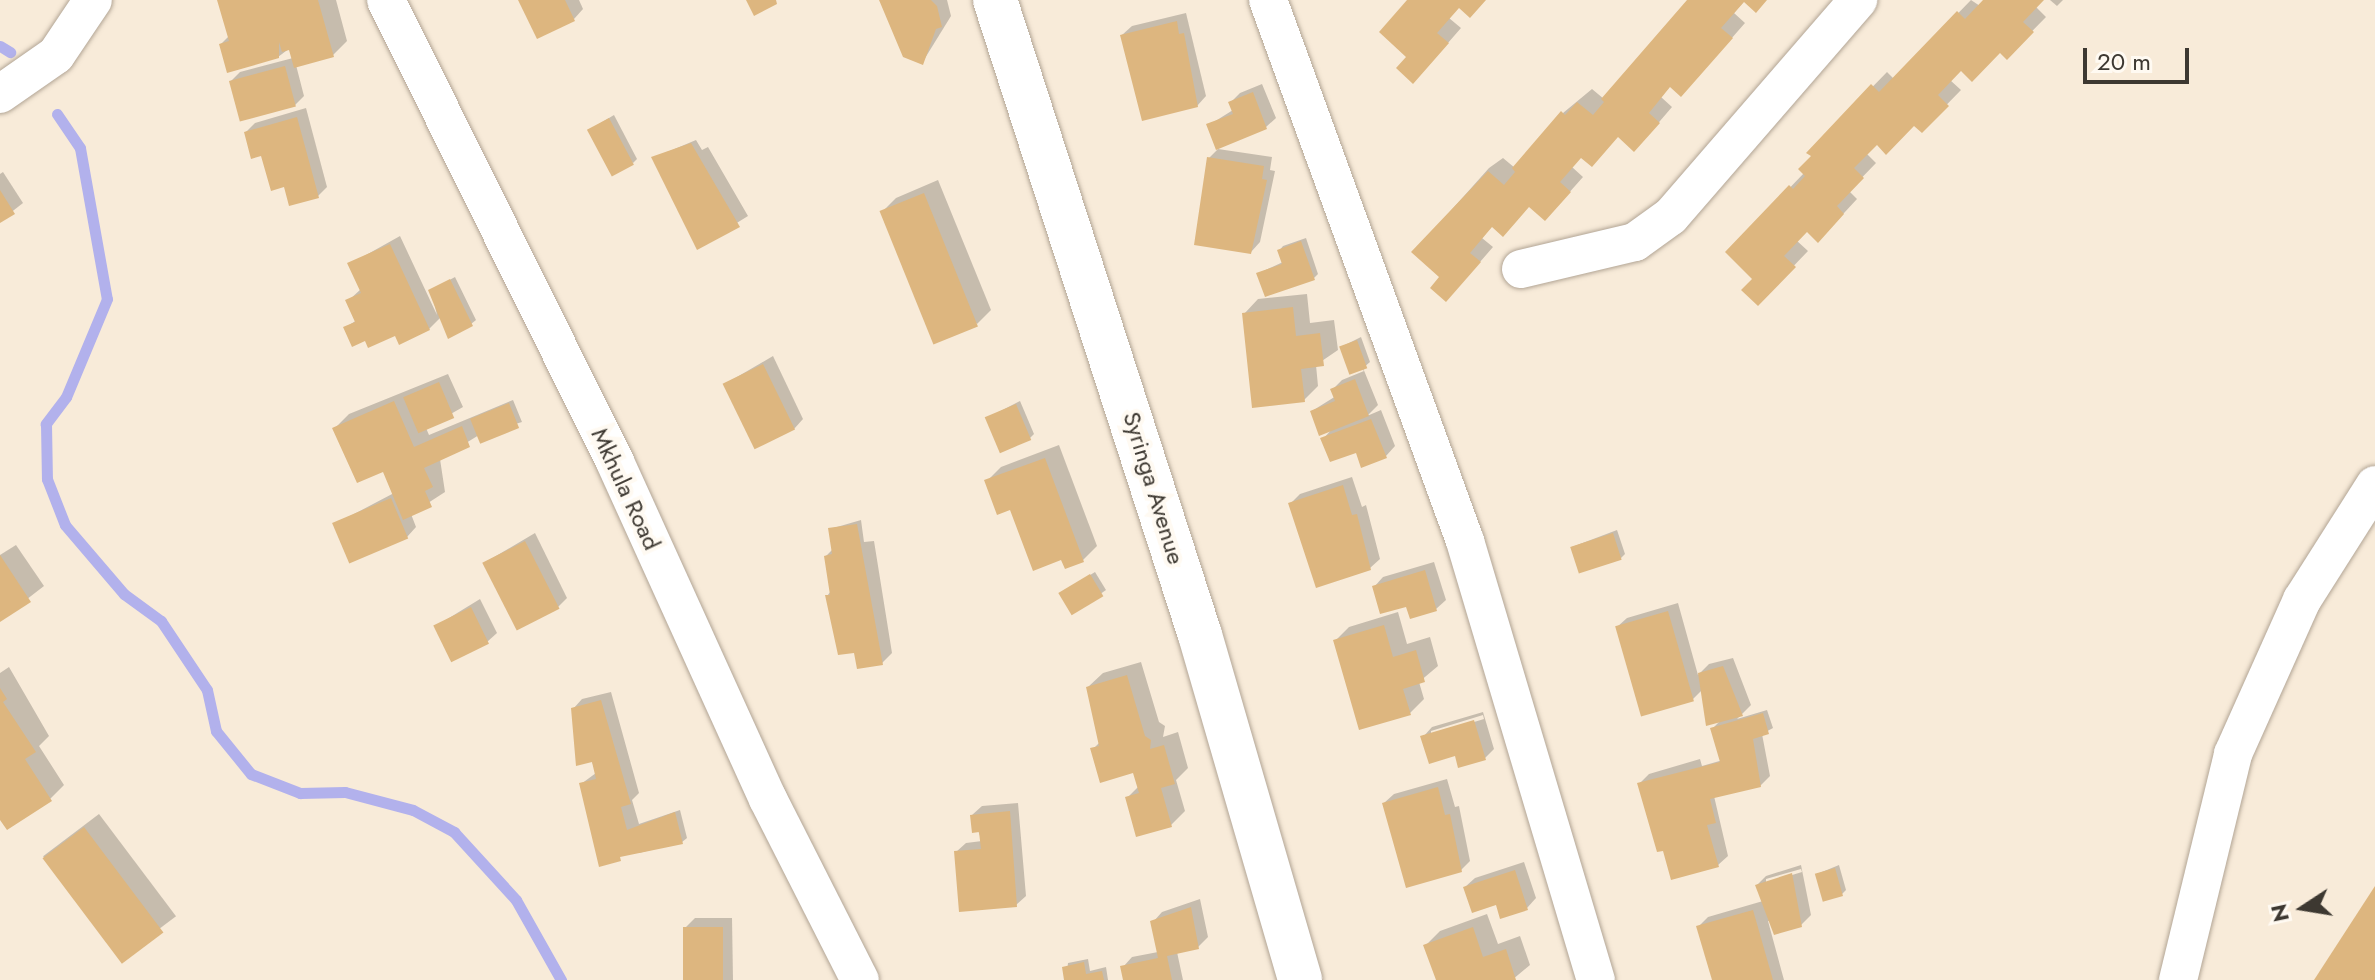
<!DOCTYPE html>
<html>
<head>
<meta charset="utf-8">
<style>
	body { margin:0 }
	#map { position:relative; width:2375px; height:980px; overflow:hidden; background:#f8ebd9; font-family:Jost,sans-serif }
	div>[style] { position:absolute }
	.shadow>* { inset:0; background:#0003; transform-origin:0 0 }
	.stream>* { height:11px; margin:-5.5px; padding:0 5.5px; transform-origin:5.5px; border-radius:5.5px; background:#b2b1ec }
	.building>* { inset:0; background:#ddb67f; transform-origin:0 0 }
	.roads { filter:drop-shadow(0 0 2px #b2a595) drop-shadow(0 0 2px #b2a595) }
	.minor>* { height:38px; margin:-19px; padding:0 19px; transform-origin:19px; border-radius:19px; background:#fff }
	.tertiary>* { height:44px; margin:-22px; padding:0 22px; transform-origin:22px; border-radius:22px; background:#fff }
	span { translate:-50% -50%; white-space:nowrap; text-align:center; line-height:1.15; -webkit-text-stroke:8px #fffaf2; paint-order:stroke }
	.street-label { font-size:24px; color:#3d3831 }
	.north { position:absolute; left:2263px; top:868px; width:80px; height:80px; -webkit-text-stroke:6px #fffaf2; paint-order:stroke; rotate:258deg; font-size:22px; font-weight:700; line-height:32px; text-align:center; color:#3d3831 }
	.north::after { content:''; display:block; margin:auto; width:28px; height:36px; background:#3d3831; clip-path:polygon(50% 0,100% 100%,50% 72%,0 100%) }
	.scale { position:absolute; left:2083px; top:48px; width:106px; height:36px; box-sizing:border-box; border:4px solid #3d3831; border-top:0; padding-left:10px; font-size:24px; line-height:28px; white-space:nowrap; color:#3d3831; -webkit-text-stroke:6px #fffaf2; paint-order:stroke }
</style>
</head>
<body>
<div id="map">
	<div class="shadow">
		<div style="clip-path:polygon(219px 0,336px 0,347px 41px,333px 55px,296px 65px,304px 96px,295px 105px,231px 81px,240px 72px,293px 58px,290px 48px,278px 57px,221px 44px,229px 36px)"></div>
		<div style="clip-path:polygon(520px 0,579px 0,583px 9px,574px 19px)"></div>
		<div style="clip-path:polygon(881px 0,947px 0,951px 16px,922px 63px)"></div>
		<div style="clip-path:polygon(1409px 0,1485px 0,1460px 6px,1449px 18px,1461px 28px,1427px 67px,1409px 57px)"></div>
		<div style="clip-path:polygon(1690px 0,1766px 0,1745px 0,1734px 13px,1745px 23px,1695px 80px,1671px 85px,1661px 97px,1672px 107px,1648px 135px,1619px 136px,1582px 156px,1572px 167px,1583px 177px,1559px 204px,1530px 205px,1493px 225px,1482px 238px,1493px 247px,1460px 285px,1414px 252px,1489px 168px,1503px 158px,1515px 168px,1563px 113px,1592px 89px,1604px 99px)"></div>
		<div style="clip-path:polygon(1971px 0,1980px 6px,1985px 0,2042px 0,2036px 7px,2046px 17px,2007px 57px,2000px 50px,1962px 68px,1950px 80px,1961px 90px,1922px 130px,1915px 123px,1877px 142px,1866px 153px,1876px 163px,1849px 191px,1857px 199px,1832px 226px,1807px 229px,1796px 240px,1808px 251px,1758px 303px,1755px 279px,1728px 252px,1805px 172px,1814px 156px,1809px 152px,1887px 72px,1894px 79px)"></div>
		<div style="clip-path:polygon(2050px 0,2063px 0,2057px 6px)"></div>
		<div style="clip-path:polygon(1186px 13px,1206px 96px,1197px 106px,1122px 35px,1132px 26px)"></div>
		<div style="clip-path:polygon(1262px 84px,1276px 118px,1266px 127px,1209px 125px,1233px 110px,1230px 103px,1240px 93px)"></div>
		<div style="clip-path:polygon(306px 108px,327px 187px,318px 196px,285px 185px,246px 132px,255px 123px)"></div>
		<div style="clip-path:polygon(614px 115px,637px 159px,633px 163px,589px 130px)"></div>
		<div style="clip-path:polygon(696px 140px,702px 150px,708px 147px,748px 216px,698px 247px,653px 158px)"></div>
		<div style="clip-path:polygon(1218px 149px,1272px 157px,1270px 170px,1275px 171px,1260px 242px,1251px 252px,1209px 158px)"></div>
		<div style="clip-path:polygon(3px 172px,23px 203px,0 221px,0 174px)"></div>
		<div style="clip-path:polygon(938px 180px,991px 310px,977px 324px,882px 212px,896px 198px)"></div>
		<div style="clip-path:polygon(400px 236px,437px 315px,431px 290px,455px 277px,476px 320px,471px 324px,441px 317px,429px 329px,365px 338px,346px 327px,357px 320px,348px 301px,361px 289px,350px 264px)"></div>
		<div style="clip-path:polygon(1306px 238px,1318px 274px,1314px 278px,1259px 273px,1283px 262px,1279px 251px,1283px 246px)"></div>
		<div style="clip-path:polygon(1307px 294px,1310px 323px,1334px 320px,1338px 350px,1316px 365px,1318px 386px,1304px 400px,1244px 314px,1258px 299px)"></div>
		<div style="clip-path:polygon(1361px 337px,1370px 362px,1363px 368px,1378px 405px,1367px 416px,1381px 410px,1395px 446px,1386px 456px,1323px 439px,1333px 428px,1312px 411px,1336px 396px,1333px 389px,1342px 380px,1364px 371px,1341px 347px)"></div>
		<div style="clip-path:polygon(773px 356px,803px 419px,794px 429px,725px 384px)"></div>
		<div style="clip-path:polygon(448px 374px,463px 407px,426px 428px,429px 435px,513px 400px,522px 422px,479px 435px,440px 459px,445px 492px,411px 514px,416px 527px,407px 537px,335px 524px,394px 493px,384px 469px,335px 428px,349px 414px)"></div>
		<div style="clip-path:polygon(1020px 401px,1034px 434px,1030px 438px,987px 418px)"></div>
		<div style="clip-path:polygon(1059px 445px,1097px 546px,1083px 560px,1062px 558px,987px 481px,1001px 467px)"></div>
		<div style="clip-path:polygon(1352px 477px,1362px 507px,1366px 505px,1380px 559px,1370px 568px,1290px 504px,1300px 494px)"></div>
		<div style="clip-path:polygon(861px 520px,864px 542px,874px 541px,892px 653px,882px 663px,855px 651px,827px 596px,831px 591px,826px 556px,833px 549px,830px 529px)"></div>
		<div style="clip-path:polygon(1617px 530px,1625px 554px,1621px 558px,1572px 547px)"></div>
		<div style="clip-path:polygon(535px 533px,567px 598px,558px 607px,484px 563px)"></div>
		<div style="clip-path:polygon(16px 545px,44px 586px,0 620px,0 555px)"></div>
		<div style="clip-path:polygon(1434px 562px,1446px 600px,1436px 609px,1407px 604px,1374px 587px,1383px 577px)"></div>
		<div style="clip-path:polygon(1095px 572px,1106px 590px,1073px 613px,1066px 590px)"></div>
		<div style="clip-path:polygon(480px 599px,497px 633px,487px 642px,436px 626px)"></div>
		<div style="clip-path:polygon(1678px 603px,1698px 675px,1709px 664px,1733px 658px,1751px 705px,1737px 719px,1767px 710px,1773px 728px,1762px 734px,1770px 776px,1760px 786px,1714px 796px,1728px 856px,1718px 865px,1639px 784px,1649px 774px,1700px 759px,1702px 766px,1723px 760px,1712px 729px,1721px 720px,1707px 724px,1704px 688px,1693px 699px,1617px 627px,1627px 618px)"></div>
		<div style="clip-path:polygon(1398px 612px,1407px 644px,1430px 637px,1438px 666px,1419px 682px,1424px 699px,1410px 713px,1335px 641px,1349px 627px)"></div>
		<div style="clip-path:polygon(1141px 662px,1159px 722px,1165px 726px,1163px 737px,1178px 732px,1188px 768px,1176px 780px,1185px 811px,1171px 825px,1127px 798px,1139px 786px,1135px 771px,1093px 749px,1100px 742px,1088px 687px,1103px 673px)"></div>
		<div style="clip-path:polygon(9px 667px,49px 736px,39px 746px,64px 785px,50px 799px,0 816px,0 673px)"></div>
		<div style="clip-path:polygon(611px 692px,639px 793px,632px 800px,639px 824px,680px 810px,687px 838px,682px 842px,639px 853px,581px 784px,596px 773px,573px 709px,582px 699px)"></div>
		<div style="clip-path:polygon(evenodd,1483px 712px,1494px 749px,1485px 758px,1456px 753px,1423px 737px,1432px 727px,1483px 712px,1483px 715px,1484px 719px,1431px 735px,1431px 731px,1483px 715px)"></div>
		<div style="clip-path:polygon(1447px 779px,1455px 807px,1459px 806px,1470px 861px,1461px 870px,1384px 803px,1394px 794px)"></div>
		<div style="clip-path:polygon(1018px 803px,1026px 896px,1016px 905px,956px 852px,966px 843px,982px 841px,972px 815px,982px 806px)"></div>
		<div style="left:99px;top:814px;width:128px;height:70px;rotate:53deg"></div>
		<div style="clip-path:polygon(1524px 862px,1536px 898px,1527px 908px,1497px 903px,1465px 887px,1475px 878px)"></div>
		<div style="clip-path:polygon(evenodd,1801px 865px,1811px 915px,1801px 925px,1768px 921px,1784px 980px,1714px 980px,1698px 927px,1708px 917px,1763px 901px,1757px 885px,1766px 876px,1801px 865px,1801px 869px,1802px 872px,1766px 883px,1766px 879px,1801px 869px)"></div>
		<div style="clip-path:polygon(1839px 865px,1846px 890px,1842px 894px,1817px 874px)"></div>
		<div style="clip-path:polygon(1200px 899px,1208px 937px,1198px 947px,1177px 952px,1183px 980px,1125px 980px,1123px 967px,1132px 957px,1158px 952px,1153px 922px,1162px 912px)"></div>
		<div style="clip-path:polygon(1487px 914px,1498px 944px,1520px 936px,1530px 965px,1512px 980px,1438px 980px,1426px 945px,1440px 931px)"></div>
		<div style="clip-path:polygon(695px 918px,732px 918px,733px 980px,686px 980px,685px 928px)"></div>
		<div style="clip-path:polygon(1088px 959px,1090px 971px,1106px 967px,1108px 980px,1066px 980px,1068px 963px)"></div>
	</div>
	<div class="stream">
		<div style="left:0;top:46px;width:12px;rotate:31deg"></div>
		<div style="left:57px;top:114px;width:41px;rotate:55.9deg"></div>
		<div style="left:80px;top:148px;width:153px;rotate:79.9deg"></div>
		<div style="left:107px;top:299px;width:106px;rotate:112.7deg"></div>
		<div style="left:66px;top:397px;width:34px;rotate:127deg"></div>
		<div style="left:46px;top:424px;width:55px;rotate:89deg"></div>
		<div style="left:47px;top:479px;width:49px;rotate:68.6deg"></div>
		<div style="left:65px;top:525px;width:91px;rotate:49.5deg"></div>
		<div style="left:124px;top:594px;width:46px;rotate:36.1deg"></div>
		<div style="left:161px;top:621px;width:83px;rotate:56.3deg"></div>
		<div style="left:207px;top:690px;width:42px;rotate:77.6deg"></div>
		<div style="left:216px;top:731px;width:55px;rotate:50.9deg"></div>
		<div style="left:251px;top:774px;width:53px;rotate:21.2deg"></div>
		<div style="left:300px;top:793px;width:45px;rotate:-1.3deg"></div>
		<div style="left:345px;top:792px;width:70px;rotate:14.8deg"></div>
		<div style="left:413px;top:810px;width:47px;rotate:28.2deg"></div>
		<div style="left:454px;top:832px;width:92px;rotate:47.6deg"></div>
		<div style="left:516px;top:900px;width:92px;rotate:60.6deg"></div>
	</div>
	<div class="building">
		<div style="clip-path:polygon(217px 0,318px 0,334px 57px,294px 68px,289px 50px,282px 52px,279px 42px,279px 58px,227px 73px,219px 44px,229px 41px)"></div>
		<div style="clip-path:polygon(518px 0,565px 0,575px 21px,537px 39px)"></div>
		<div style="clip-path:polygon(746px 0,776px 0,777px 4px,754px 16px)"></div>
		<div style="clip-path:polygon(879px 0,931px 0,937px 6px,942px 27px,936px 29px,923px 65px,903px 57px)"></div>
		<div style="clip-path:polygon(1407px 0,1486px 0,1470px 18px,1459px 8px,1437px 33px,1449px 43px,1413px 84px,1396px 68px,1406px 57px,1379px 32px)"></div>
		<div style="clip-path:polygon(1687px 0,1767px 0,1756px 13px,1744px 2px,1721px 28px,1733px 38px,1681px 97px,1670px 87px,1649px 113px,1660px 123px,1634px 152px,1618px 137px,1592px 167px,1581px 158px,1560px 182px,1571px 192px,1545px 221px,1529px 207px,1503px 237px,1492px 227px,1470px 253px,1481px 262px,1446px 302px,1430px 288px,1439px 277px,1411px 252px,1488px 171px,1504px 185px,1515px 172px,1512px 168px,1561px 111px,1565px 115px,1577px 102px,1593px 115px,1604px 102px,1601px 99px)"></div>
		<div style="clip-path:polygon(1983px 0,2044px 0,2023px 22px,2034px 32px,2007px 60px,2000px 53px,1972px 82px,1961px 71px,1938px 95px,1949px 106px,1922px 133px,1914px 126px,1886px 155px,1877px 145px,1854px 168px,1864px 178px,1837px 206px,1844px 214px,1818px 243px,1807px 232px,1784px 256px,1796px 267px,1758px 306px,1741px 290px,1752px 279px,1725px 252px,1789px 185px,1793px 189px,1805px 176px,1798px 169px,1811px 156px,1806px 153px,1871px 84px,1879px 92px,1957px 11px,1965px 19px)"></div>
		<div style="clip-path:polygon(1177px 21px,1179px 34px,1184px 33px,1198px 107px,1142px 121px,1120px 35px)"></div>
		<div style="left:285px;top:66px;width:42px;height:58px;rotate:75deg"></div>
		<div style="clip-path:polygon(1253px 92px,1267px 129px,1216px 150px,1206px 124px,1233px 114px,1228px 102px)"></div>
		<div style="clip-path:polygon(297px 117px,319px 198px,289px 206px,284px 187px,271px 191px,261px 156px,251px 159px,244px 132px)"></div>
		<div style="left:609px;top:118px;width:53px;height:25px;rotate:62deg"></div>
		<div style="clip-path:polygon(691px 143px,740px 227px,697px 250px,651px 157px)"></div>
		<div style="clip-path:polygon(1207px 157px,1264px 166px,1262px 179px,1267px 180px,1251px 254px,1194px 245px)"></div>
		<div style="clip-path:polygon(0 190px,15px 214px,0 223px)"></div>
		<div style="left:924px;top:193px;width:144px;height:48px;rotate:68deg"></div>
		<div style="clip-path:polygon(1301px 241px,1315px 280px,1265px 297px,1256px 273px,1282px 264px,1277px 250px)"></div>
		<div style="clip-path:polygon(390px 244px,430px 330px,399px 345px,395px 336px,368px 348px,365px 341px,352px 347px,343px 327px,355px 322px,345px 300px,361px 293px,347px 263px)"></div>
		<div style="clip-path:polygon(450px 279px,473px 326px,448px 339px,428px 290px)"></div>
		<div style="clip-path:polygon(1293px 307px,1296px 336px,1320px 333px,1324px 366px,1301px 369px,1305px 402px,1252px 408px,1242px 313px)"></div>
		<div style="left:1357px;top:340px;width:30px;height:19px;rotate:70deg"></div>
		<div style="left:763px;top:364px;width:73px;height:45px;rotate:64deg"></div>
		<div style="clip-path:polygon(1355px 379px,1369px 416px,1319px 436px,1310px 411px,1335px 401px,1330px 389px)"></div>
		<div style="left:439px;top:382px;width:39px;height:39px;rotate:67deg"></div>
		<div style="clip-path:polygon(394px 401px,414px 447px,462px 426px,470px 447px,424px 468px,433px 487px,425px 491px,432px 507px,403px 520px,383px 472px,357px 483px,332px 428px)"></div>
		<div style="left:509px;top:403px;width:27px;height:42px;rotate:68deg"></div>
		<div style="left:1016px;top:404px;width:39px;height:34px;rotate:67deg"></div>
		<div style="clip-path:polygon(1371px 419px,1387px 458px,1361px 468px,1356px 453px,1330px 462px,1320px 438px)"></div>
		<div style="clip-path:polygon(1045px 458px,1084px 562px,1065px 569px,1061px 560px,1033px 571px,1010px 510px,997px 515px,984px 480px)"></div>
		<div style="clip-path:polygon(1343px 485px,1352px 515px,1357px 514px,1371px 570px,1316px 588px,1288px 503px)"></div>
		<div style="left:391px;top:498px;width:44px;height:64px;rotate:67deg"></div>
		<div style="clip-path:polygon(857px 524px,883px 665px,857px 669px,854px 653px,838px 655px,825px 595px,830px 595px,824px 556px,832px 554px,828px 528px)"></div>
		<div style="left:1613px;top:533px;width:28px;height:45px;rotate:72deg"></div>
		<div style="left:525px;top:541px;width:76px;height:48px;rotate:63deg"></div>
		<div style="clip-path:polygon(0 555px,31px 602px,0 622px)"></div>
		<div style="clip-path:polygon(1425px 570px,1437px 611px,1410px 619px,1406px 607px,1380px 614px,1372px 586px)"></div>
		<div style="left:1090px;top:574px;width:26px;height:37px;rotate:59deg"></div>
		<div style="left:471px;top:607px;width:41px;height:42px;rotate:64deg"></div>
		<div style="left:1668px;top:611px;width:94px;height:55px;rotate:74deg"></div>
		<div style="clip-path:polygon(1384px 625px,1393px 657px,1416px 650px,1425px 682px,1403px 689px,1411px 715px,1359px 730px,1333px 640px)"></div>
		<div style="clip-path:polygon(1723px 666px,1743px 716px,1706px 726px,1698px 673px)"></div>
		<div style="clip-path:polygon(1127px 675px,1145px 736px,1151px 740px,1150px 749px,1164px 745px,1175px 784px,1161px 788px,1172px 827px,1136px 837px,1125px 797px,1139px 793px,1133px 773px,1100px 783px,1090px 748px,1099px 746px,1086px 687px)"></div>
		<div style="clip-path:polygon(0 688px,7px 699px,3px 702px,36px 752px,25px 759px,52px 801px,7px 830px,0 820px)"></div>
		<div style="clip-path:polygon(601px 700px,631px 804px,621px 807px,627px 830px,675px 812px,683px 844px,620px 857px,621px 861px,599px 867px,579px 783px,596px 779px,592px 762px,576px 766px,571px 708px)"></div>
		<div style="clip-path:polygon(1763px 713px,1769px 734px,1753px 739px,1761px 787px,1710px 799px,1716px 823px,1707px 825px,1719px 867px,1671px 880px,1663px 851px,1657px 852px,1637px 783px,1720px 762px,1710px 728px)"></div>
		<div style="clip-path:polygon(1474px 720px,1486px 760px,1458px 768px,1455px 756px,1429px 764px,1420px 736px)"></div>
		<div style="clip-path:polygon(1438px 787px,1445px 815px,1450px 814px,1462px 872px,1406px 888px,1382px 803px)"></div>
		<div style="clip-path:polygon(1010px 811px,1017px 907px,959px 912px,954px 851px,981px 849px,979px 832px,972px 833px,970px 815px)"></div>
		<div style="left:84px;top:827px;width:132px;height:52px;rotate:53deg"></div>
		<div style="left:1835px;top:868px;width:29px;height:21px;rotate:74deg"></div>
		<div style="clip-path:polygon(1515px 870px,1528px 910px,1500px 919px,1496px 905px,1472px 913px,1463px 887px)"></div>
		<div style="clip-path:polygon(1792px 873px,1802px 927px,1774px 935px,1755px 885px)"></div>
		<div style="clip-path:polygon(2375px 886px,2375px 980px,2314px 980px)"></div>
		<div style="clip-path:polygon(1191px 907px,1199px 949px,1167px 956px,1172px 980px,1123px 980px,1120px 966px,1158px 958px,1150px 921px)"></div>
		<div style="clip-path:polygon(1753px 910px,1773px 980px,1712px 980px,1696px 926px)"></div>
		<div style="left:683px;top:927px;width:40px;height:53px"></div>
		<div style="clip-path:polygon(1473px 927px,1483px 957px,1506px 949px,1516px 980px,1436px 980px,1423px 945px)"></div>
		<div style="clip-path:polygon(1084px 962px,1086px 974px,1102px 971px,1104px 980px,1064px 980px,1062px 967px)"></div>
	</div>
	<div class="roads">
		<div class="minor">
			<div style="left:386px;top:0;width:516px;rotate:63.63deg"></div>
			<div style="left:615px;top:462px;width:370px;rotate:65.6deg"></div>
			<div style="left:768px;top:799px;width:203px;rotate:63.1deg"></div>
			<div style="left:1268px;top:0;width:576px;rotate:69.99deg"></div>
			<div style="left:1465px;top:541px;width:458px;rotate:73.4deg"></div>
			<div style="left:0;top:94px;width:68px;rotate:-34.9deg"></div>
			<div style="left:56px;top:55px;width:66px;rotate:-56.1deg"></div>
			<div style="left:1521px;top:269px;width:117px;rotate:-13.3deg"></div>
			<div style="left:1635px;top:242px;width:44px;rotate:-35.8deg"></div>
			<div style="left:1671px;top:216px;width:286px;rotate:-49.1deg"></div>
			<div style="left:2178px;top:980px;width:233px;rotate:-76.3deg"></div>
			<div style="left:2233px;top:754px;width:169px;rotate:-65.9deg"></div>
			<div style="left:2302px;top:600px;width:136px;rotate:-57.6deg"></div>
		</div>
		<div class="tertiary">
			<div style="left:995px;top:0;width:667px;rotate:72.11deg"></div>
			<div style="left:1200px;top:635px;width:359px;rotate:73.8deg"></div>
		</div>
	</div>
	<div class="street-label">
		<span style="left:1154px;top:488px;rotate:73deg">Syringa Avenue</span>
		<span style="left:626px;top:489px;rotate:65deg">Mkhula Road</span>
	</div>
	<div class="north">N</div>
	<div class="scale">20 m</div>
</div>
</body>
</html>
